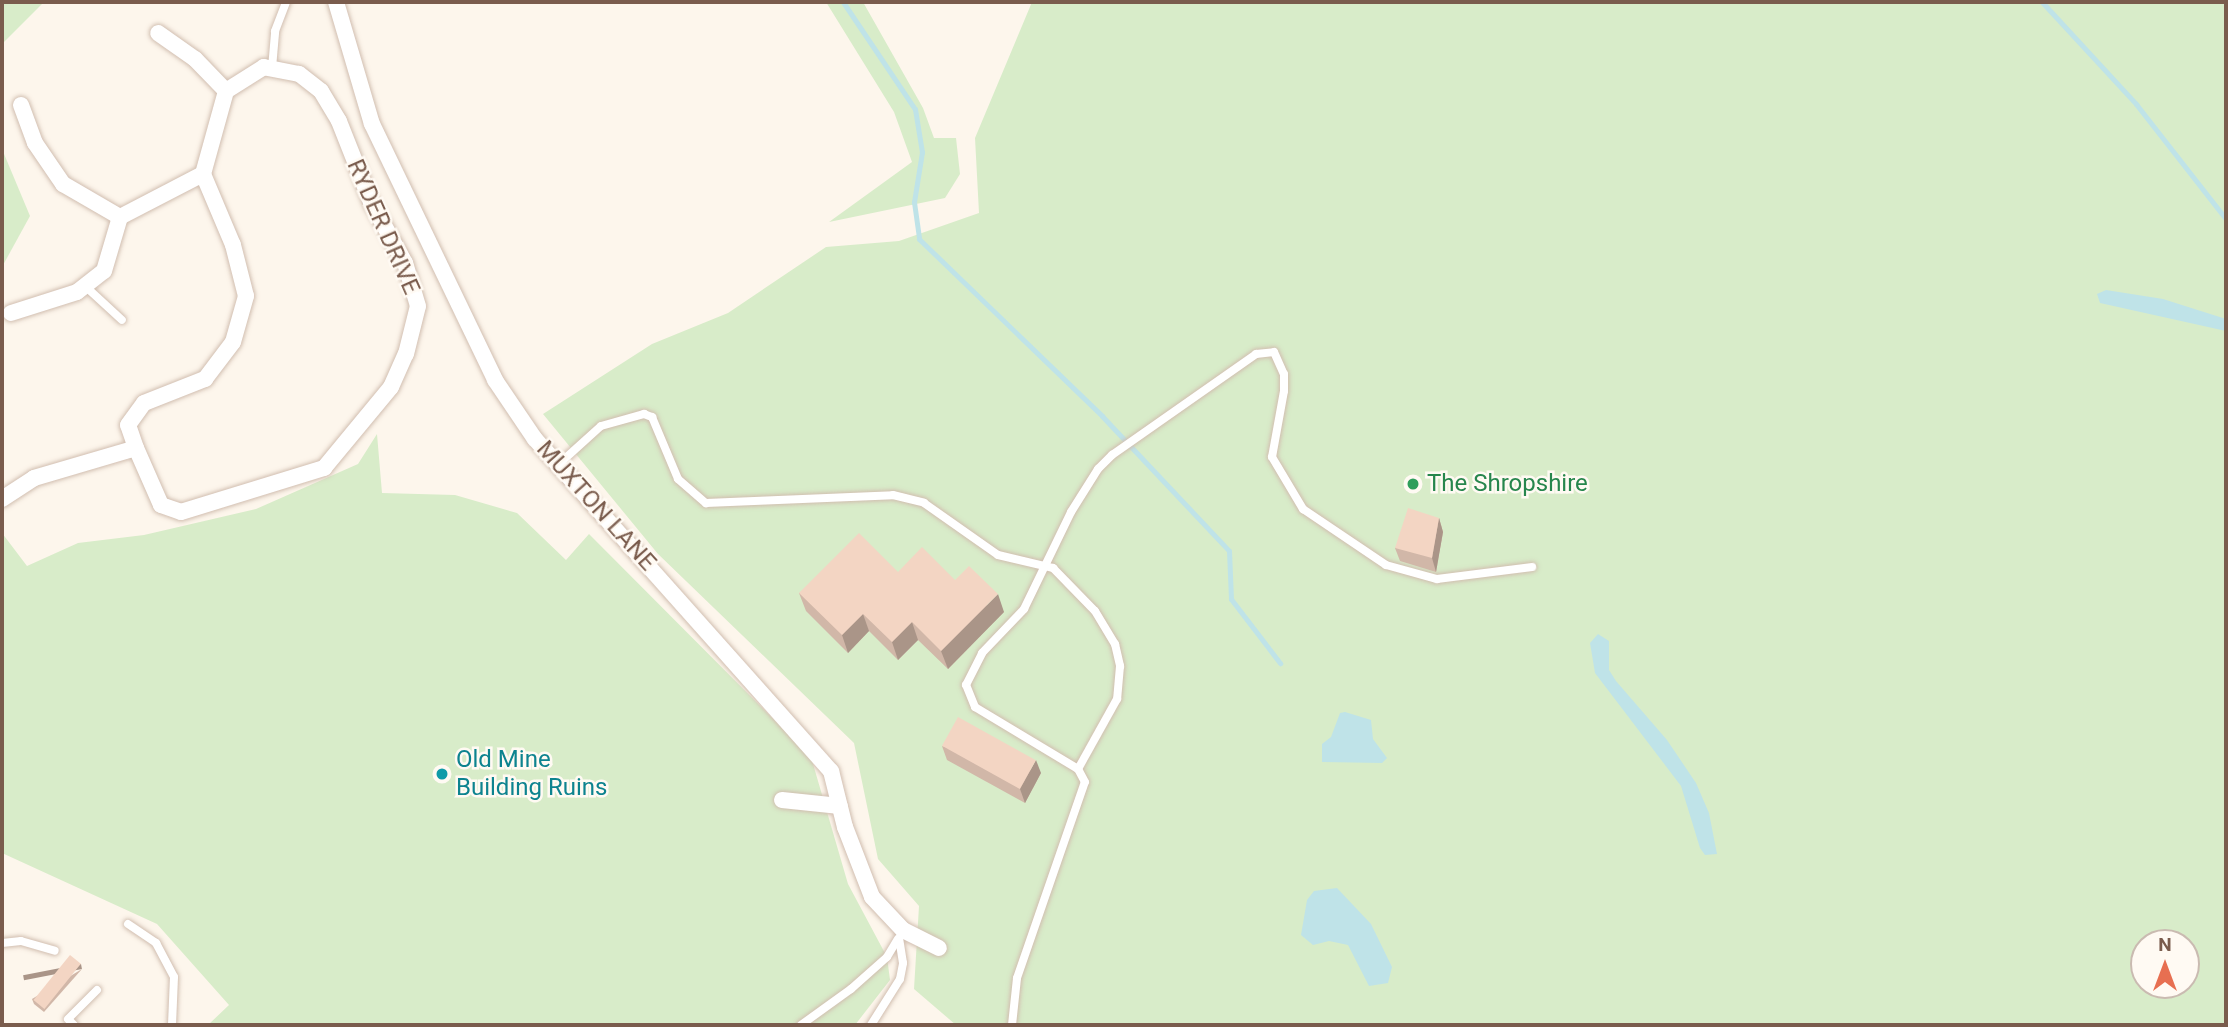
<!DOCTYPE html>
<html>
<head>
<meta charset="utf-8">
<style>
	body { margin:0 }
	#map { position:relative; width:2228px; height:1027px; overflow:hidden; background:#fdf6ec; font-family:Roboto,sans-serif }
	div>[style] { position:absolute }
	.green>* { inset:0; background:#d8ecc9 }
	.water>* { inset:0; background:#bfe3e8 }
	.stream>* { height:5px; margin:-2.5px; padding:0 2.5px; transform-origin:2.5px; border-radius:2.5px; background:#bfe3e8 }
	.roads { filter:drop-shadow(0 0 2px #d1beb0) drop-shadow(0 0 2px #d1beb0) }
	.lane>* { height:8px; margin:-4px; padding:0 4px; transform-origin:4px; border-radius:4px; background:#fff }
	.street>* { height:16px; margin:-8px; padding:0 8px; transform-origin:8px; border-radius:8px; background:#fff }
	.wall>* { inset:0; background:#d1b7a8 }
	.shaded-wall>* { inset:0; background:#aa9588; transform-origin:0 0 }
	.building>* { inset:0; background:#f3d5c3; transform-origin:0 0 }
	.dots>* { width:19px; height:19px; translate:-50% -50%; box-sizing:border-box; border:4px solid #fffaf3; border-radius:50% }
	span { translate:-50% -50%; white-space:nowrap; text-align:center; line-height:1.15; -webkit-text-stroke:5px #fffaf3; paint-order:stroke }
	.street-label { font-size:24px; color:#7a5c4d }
	.leisure-label { font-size:24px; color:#27864d }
	.left { translate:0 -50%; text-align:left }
	.culture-label { font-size:24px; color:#0d838f }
	.frame { position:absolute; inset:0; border:4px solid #7a5c4d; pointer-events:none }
	.north { position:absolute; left:2130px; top:929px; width:70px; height:70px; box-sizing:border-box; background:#fffaf3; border:2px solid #cabbb1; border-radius:50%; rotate:0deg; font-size:19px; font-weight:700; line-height:28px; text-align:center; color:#7a5c4d }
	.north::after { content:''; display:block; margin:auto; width:24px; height:32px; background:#e76f51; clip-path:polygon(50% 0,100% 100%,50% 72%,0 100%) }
</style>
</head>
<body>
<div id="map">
	<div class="green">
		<div style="clip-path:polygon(2px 2px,44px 2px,2px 44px)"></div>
		<div style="clip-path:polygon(826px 2px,863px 2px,923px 108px,934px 138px,956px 138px,960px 174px,945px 198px,829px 222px,912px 162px,894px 112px)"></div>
		<div style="clip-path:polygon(evenodd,1032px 2px,2226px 2px,2226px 1025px,956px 1025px,914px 989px,919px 906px,878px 859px,854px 743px,658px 554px,543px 414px,652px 344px,728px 313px,826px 247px,899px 241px,979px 213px,975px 138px,1032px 2px,2144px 943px,2186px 943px,2186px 985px,2144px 985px,2144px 943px)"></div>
		<div style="clip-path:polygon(2px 149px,30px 216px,2px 267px)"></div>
		<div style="clip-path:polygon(377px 434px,382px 493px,455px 495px,517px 513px,566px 560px,589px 534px,811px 757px,848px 884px,887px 957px,890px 980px,855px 1025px,208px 1025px,229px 1005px,157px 924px,2px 853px,2px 533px,27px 566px,78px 543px,144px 535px,256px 509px,358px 464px)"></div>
	</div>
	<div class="water">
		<div style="clip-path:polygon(2106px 290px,2163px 299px,2226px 319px,2226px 331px,2100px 303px,2097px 294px)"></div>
		<div style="clip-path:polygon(1598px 634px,1609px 641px,1609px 670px,1616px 681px,1667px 740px,1696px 783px,1709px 813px,1717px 854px,1705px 855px,1700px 848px,1681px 786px,1595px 673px,1590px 643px)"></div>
		<div style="clip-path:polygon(1345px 712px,1371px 720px,1373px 739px,1387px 758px,1382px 763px,1322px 762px,1322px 744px,1331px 737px,1340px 713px)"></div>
		<div style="clip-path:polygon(1337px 888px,1371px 924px,1392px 967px,1388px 983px,1369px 986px,1348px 945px,1329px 941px,1313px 945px,1301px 935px,1307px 900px,1314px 891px)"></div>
	</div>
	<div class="stream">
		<div style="left:843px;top:2px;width:129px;rotate:56.1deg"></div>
		<div style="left:915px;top:109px;width:44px;rotate:80.8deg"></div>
		<div style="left:922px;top:152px;width:51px;rotate:99.1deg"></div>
		<div style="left:914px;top:202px;width:37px;rotate:82deg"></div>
		<div style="left:919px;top:239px;width:255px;rotate:44deg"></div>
		<div style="left:1102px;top:416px;width:185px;rotate:46.7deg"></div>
		<div style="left:1229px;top:551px;width:48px;rotate:87.6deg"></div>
		<div style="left:1231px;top:599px;width:81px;rotate:52.6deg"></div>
		<div style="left:2042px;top:2px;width:139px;rotate:47.3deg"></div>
		<div style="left:2136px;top:104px;width:146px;rotate:52deg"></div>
	</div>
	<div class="roads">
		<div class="lane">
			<div style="left:272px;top:68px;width:37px;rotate:-85deg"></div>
			<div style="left:275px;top:31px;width:31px;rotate:-69deg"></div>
			<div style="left:85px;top:286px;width:50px;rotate:42.6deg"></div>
			<div style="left:560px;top:463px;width:55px;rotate:-42.1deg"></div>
			<div style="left:601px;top:426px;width:45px;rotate:-15.6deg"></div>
			<div style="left:644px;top:414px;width:9px;rotate:21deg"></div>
			<div style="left:652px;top:417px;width:67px;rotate:67.2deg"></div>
			<div style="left:678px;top:479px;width:37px;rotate:41deg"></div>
			<div style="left:706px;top:503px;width:187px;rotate:-2.4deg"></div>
			<div style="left:893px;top:495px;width:32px;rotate:14deg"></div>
			<div style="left:924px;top:503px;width:90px;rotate:35.1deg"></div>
			<div style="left:998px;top:555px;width:57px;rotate:13.3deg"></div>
			<div style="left:1053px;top:568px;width:60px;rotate:45.7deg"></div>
			<div style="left:1095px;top:611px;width:39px;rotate:59deg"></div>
			<div style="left:1115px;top:644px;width:23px;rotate:77deg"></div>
			<div style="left:1120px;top:666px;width:33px;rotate:95deg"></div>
			<div style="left:1117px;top:699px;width:80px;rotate:119.1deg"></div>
			<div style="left:128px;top:924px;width:34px;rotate:34deg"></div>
			<div style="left:156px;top:943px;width:38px;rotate:62deg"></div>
			<div style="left:174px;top:977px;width:48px;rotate:92.4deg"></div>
			<div style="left:2px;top:943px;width:19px;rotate:-6deg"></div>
			<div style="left:21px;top:941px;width:35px;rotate:16deg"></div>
			<div style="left:74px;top:1025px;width:8px;rotate:-135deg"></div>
			<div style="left:68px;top:1019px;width:41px;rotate:-45deg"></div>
			<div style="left:801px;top:1025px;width:62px;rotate:-35.8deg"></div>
			<div style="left:851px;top:989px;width:48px;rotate:-41.6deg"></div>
			<div style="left:887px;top:957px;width:21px;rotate:-59deg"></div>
			<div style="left:871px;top:1025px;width:54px;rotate:-57.8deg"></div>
			<div style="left:900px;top:979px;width:16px;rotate:-79deg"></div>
			<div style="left:903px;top:963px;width:24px;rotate:-99deg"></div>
			<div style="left:1012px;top:1025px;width:47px;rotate:-83.9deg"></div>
			<div style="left:1017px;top:978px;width:207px;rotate:-70.9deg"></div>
			<div style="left:1085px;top:782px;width:15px;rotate:-118deg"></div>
			<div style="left:1078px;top:769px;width:120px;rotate:-149deg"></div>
			<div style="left:975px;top:707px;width:24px;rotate:-112deg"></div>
			<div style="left:966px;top:685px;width:36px;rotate:-63deg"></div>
			<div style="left:982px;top:653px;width:61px;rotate:-46.3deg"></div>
			<div style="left:1024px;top:609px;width:108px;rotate:-64.1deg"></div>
			<div style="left:1071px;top:512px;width:51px;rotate:-57.9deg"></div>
			<div style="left:1098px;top:469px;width:20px;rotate:-45deg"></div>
			<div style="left:1112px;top:455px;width:176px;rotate:-35deg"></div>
			<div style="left:1256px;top:354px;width:18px;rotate:-6deg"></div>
			<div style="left:1274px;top:352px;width:24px;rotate:66deg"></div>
			<div style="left:1284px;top:374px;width:17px;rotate:90deg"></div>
			<div style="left:1284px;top:391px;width:67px;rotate:100.3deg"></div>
			<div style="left:1272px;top:457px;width:61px;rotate:59.2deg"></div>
			<div style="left:1303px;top:509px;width:100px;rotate:34deg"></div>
			<div style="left:1386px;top:565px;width:53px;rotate:15.4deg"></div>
			<div style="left:1437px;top:579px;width:96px;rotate:-7.2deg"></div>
		</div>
		<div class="street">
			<div style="left:336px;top:2px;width:127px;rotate:73.6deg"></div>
			<div style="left:372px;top:124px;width:284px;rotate:64.3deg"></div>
			<div style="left:495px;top:380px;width:71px;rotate:55.9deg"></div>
			<div style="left:535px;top:439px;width:445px;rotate:48.3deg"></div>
			<div style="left:831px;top:771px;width:58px;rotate:76deg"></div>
			<div style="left:845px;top:827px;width:75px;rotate:68.9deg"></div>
			<div style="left:872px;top:897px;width:45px;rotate:46.8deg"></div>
			<div style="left:903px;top:930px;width:40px;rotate:26.6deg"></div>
			<div style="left:21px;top:105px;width:40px;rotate:69.8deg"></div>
			<div style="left:35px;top:143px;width:50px;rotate:55.7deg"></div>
			<div style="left:63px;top:184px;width:66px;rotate:30.1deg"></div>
			<div style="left:120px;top:217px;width:93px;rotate:-27.4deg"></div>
			<div style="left:203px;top:174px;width:86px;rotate:-74.5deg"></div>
			<div style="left:226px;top:91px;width:45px;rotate:-134.1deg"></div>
			<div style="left:195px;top:59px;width:45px;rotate:-144.9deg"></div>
			<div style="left:11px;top:313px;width:69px;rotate:-17.7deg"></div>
			<div style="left:77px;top:292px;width:34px;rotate:-38deg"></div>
			<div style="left:104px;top:271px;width:56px;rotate:-73.5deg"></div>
			<div style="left:136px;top:448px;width:24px;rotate:-109deg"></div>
			<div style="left:128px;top:425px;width:27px;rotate:-54deg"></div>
			<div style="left:144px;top:403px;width:66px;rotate:-21.5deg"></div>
			<div style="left:205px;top:379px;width:46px;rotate:-52.9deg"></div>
			<div style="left:233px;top:342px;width:48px;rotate:-74.2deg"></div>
			<div style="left:246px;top:296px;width:53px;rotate:-104.3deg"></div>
			<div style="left:233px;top:245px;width:77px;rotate:-112.9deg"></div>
			<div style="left:2px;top:499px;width:38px;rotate:-33deg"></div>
			<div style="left:34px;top:478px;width:106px;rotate:-16.4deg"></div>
			<div style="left:136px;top:448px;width:62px;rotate:66.3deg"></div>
			<div style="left:161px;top:505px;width:21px;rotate:19deg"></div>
			<div style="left:181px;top:512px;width:150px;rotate:-17.1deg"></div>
			<div style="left:324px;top:468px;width:105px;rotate:-50.4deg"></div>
			<div style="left:391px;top:387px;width:36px;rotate:-66deg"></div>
			<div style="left:406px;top:354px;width:49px;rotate:-76deg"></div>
			<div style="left:418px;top:306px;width:45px;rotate:-106.8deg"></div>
			<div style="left:405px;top:263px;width:70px;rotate:-119.1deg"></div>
			<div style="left:371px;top:202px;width:87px;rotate:-111.6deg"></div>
			<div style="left:339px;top:121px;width:35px;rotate:-121deg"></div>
			<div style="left:321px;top:91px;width:28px;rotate:-142deg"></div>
			<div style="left:299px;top:74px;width:36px;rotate:-169deg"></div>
			<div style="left:264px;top:67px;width:45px;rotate:147.7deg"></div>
			<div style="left:782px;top:800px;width:58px;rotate:5.9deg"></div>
		</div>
	</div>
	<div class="wall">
		<div style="clip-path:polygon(1439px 518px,1443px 532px,1436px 572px,1400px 561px,1395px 548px)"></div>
		<div style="clip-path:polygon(898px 572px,1004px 612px,948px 669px,918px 640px,898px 660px,869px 631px,848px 653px,806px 611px,799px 593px)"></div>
		<div style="clip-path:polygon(942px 746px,1041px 773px,1025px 803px,947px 760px)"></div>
		<div style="clip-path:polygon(82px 969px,44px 1012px,34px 1004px,32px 999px)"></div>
	</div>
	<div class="shaded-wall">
		<div style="clip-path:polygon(1439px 518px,1443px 532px,1436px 572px,1432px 558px)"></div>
		<div style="clip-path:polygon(998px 594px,1004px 612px,948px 669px,941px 651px)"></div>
		<div style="clip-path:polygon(863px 614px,869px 631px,848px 653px,842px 635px)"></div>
		<div style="clip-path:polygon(912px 622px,918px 640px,898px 660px,892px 642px)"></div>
		<div style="clip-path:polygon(1036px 760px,1041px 773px,1025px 803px,1020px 789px)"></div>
		<div style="left:81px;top:964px;width:5px;height:59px;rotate:79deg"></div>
	</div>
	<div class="building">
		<div style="clip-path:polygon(1408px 508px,1439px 518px,1432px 558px,1395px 548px)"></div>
		<div style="clip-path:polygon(859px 533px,898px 572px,922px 547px,955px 580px,969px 566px,998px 594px,941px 651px,912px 622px,892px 642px,863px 614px,842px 635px,799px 593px)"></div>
		<div style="left:958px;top:717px;width:89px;height:33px;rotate:29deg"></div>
		<div style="left:70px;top:955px;width:14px;height:58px;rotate:39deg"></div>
	</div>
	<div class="dots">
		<div style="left:1413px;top:484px;background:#2e9e5b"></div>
		<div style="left:442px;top:774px;background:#0f9aa8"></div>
	</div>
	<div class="street-label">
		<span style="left:383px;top:227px;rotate:66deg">RYDER DRIVE</span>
		<span style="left:596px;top:506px;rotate:48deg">MUXTON LANE</span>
	</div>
	<div class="leisure-label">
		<span class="left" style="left:1427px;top:484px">The Shropshire</span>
	</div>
	<div class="culture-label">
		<span class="left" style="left:456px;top:774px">Old Mine<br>Building Ruins</span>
	</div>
	<div class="frame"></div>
	<div class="north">N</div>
</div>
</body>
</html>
